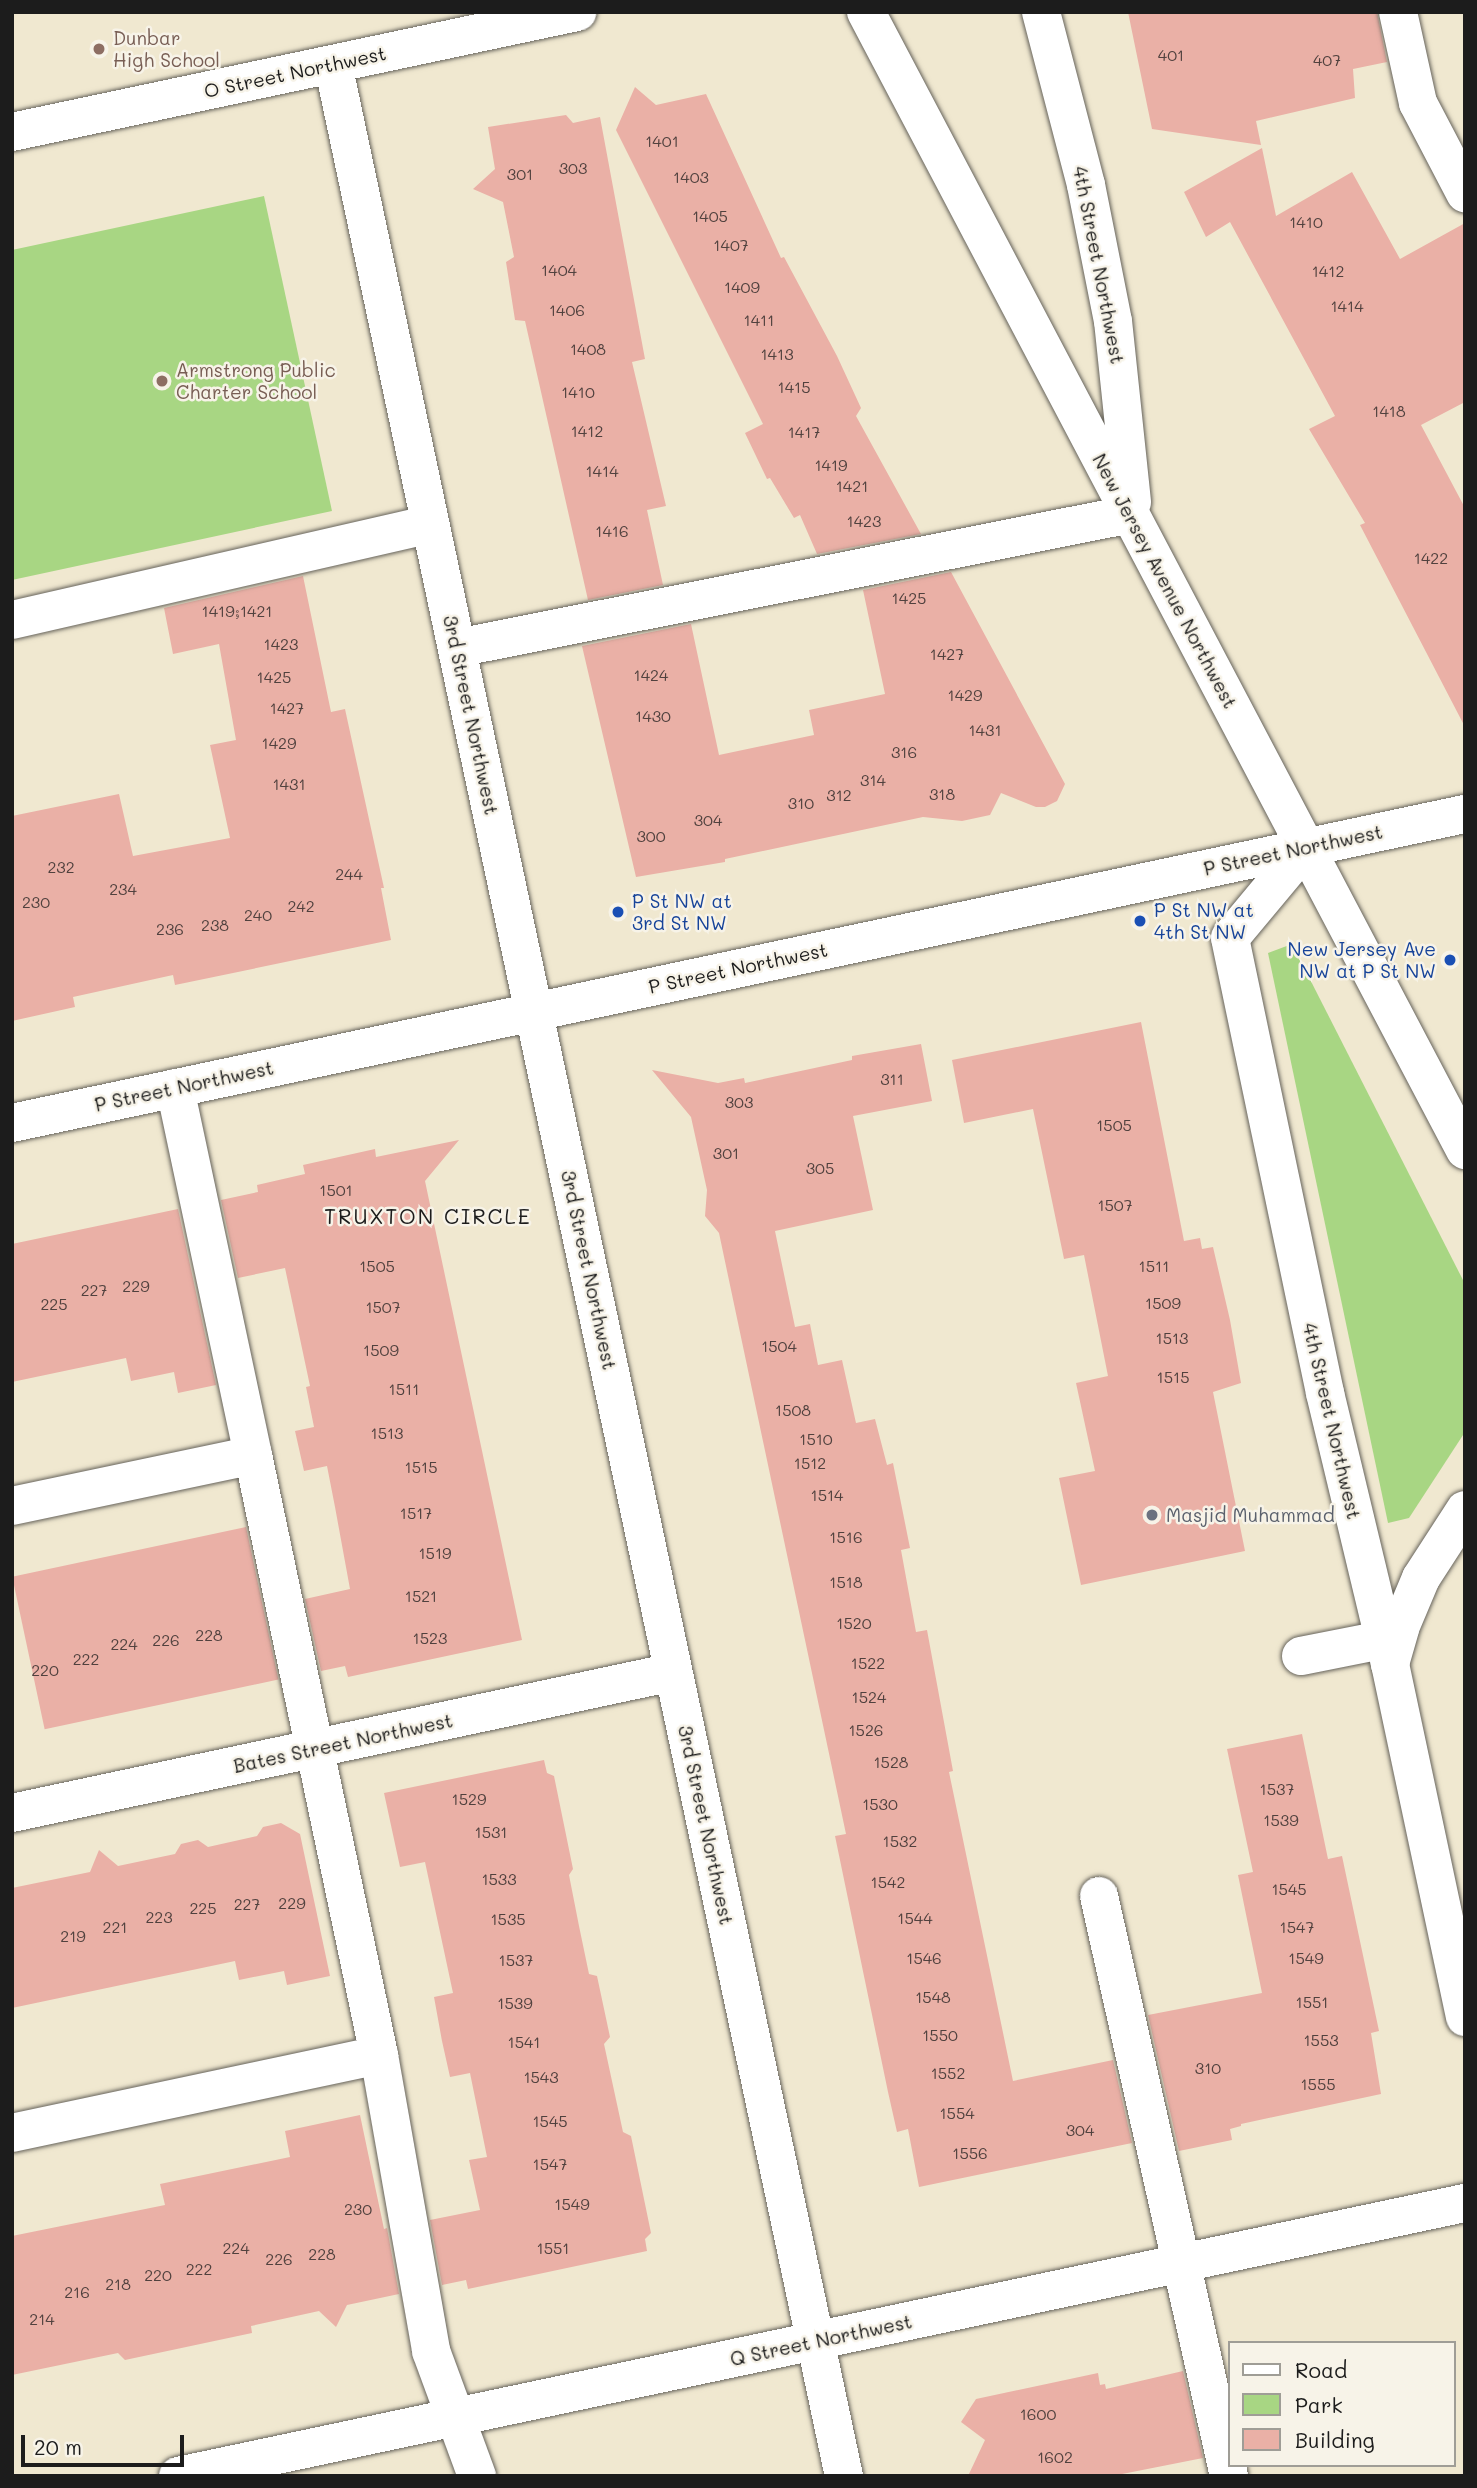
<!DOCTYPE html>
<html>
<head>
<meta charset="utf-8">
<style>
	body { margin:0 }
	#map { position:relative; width:1477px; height:2488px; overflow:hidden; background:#f0e8d0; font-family:Mali,sans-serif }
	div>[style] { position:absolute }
	.green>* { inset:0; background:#a8d683 }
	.building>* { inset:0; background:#eab0a6; transform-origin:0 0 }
	.roads { filter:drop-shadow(0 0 2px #66635b) drop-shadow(0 0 2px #66635b) }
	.minor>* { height:38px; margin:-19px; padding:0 19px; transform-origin:19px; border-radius:19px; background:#fff }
	.dots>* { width:19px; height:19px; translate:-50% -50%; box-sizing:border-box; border:4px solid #f7f3e8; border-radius:50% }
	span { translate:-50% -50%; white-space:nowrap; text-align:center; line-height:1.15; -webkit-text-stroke:5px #f7f3e8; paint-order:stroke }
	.number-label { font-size:16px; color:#50413e }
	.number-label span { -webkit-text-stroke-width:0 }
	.education-label { font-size:19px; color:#785e54 }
	.left { translate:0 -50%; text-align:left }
	.street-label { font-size:19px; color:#1c1c1c }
	.transit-label { font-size:19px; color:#164399 }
	.right { translate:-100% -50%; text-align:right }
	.worship-label { font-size:19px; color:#5b616d }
	.neighbourhood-label { font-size:21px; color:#1c1c1c; letter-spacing:2px }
	.frame { position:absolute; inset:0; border:14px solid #1c1c1c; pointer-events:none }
	.legend { position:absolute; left:1228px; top:2341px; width:228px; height:126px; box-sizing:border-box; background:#f7f3e8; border:2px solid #9f9d96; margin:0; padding:9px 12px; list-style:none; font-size:21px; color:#1c1c1c }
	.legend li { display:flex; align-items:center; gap:14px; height:35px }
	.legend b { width:35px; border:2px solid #9f9d96 }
	.scale { position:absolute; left:21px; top:2435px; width:163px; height:32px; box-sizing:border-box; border:4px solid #1c1c1c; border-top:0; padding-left:9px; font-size:21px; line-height:24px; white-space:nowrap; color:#1c1c1c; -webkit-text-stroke:5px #f7f3e8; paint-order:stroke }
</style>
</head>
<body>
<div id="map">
	<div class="green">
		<div style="clip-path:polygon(264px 196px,332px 511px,12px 580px,12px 250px)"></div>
		<div style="clip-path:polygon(1292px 944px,1465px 1284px,1465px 1432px,1409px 1518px,1388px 1523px,1268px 953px)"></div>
	</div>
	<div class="building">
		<div style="clip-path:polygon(1128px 12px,1377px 12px,1387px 62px,1353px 69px,1355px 98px,1256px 121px,1261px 145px,1152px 129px)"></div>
		<div style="clip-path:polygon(635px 87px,656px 105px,706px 94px,781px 258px,784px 257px,837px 356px,861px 408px,856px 416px,921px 534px,817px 554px,800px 515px,794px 518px,770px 478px,767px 479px,745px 433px,763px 424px,616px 130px)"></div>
		<div style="clip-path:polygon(566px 115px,573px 123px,600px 117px,645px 359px,632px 362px,666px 506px,647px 510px,663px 585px,588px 600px,525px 321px,515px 320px,506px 262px,514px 257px,503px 202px,473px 189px,495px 169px,488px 127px)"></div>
		<div style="clip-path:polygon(1262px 148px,1276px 216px,1352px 172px,1400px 259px,1465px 223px,1465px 402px,1421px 425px,1465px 508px,1465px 727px,1360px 525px,1365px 523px,1309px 429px,1335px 416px,1230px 222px,1206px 237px,1184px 192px)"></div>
		<div style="clip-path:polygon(951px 572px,1065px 784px,1057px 801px,1045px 807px,1036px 807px,1001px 793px,990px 815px,962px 821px,923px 817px,725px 859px,725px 862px,636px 877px,582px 646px,691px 624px,719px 755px,814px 735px,809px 710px,885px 694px,863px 590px)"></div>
		<div style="clip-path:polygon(303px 576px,331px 712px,345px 709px,384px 888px,381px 888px,391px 940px,175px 985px,173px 975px,73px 997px,75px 1007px,12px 1021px,12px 816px,119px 794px,133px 856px,230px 838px,210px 745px,236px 740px,219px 644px,173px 654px,164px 608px)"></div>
		<div style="clip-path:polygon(1141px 1022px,1184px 1241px,1200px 1238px,1202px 1249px,1213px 1247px,1230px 1320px,1241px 1383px,1213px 1392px,1245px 1551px,1081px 1585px,1059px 1478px,1095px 1471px,1076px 1383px,1108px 1376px,1084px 1255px,1064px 1259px,1033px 1109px,964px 1123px,952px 1060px)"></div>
		<div style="clip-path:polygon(921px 1044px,932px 1101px,853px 1116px,873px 1210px,775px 1231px,795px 1327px,810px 1324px,818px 1365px,842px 1360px,856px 1423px,875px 1419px,887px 1465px,893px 1463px,910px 1548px,901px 1550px,916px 1632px,927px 1630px,953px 1771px,949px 1772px,1013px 2081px,1113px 2060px,1132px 2143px,919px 2187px,908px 2129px,897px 2132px,888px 2092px,835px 1836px,846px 1834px,719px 1233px,705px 1216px,707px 1190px,691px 1117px,652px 1070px,718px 1083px,744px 1078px,745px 1083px,852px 1060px,852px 1056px)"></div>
		<div style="clip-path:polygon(459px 1140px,425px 1181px,522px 1640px,348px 1677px,345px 1666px,321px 1671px,305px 1599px,350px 1589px,335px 1507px,327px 1466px,304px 1471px,295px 1431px,314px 1427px,306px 1387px,310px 1386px,285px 1268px,238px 1278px,221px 1200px,258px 1192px,257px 1185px,305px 1174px,303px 1165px,375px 1149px,376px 1157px)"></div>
		<div style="clip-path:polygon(178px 1209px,216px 1385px,178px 1393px,174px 1372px,131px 1381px,126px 1358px,12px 1382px,12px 1244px)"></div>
		<div style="left:246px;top:1527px;width:156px;height:239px;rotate:78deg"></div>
		<div style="clip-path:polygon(1302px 1734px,1328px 1859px,1342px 1856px,1379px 2031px,1371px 2033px,1381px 2094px,1241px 2124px,1241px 2126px,1230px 2129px,1232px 2140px,1179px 2151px,1148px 2015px,1262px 1993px,1238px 1875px,1253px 1872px,1227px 1749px)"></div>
		<div style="clip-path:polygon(544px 1760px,547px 1773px,554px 1776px,573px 1869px,569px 1875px,579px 1926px,589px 1974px,597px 1976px,610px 2037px,604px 2044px,623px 2132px,631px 2136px,651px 2233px,645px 2239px,647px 2251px,468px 2289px,466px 2280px,442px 2285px,430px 2220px,480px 2210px,469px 2160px,487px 2157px,470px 2073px,450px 2077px,442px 2041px,434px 1997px,453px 1993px,425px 1862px,400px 1867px,384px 1793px)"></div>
		<div style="clip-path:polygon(281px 1823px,300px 1834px,330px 1976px,287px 1985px,284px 1971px,239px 1980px,235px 1961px,12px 2008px,12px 1888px,90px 1872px,99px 1850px,118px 1866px,175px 1854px,181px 1844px,198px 1840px,208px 1847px,257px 1836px,263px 1827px)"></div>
		<div style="clip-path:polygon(360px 2115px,384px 2229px,387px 2228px,399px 2294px,347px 2305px,336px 2327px,319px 2311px,251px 2326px,252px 2333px,125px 2360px,118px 2353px,12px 2375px,12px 2236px,165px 2205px,160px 2184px,290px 2157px,285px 2131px)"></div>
		<div style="clip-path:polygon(1183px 2371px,1203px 2458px,1112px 2476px,968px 2476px,985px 2440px,961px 2422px,976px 2399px,1098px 2373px,1100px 2385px,1105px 2384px,1106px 2389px)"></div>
	</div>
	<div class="roads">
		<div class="minor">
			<div style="left:866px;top:12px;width:1286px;rotate:62.24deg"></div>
			<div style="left:1041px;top:12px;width:179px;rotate:75.4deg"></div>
			<div style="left:1086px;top:185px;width:139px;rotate:78.8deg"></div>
			<div style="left:1113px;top:321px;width:182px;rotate:84deg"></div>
			<div style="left:1398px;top:12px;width:93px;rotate:77.6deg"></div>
			<div style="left:1418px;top:103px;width:102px;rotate:62.4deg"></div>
			<div style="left:333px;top:64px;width:2466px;rotate:78.04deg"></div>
			<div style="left:12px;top:132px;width:578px;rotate:-11.99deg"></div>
			<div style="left:12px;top:620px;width:429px;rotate:-12.9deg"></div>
			<div style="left:457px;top:648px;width:687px;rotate:-11.24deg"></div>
			<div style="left:1305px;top:848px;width:117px;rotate:129.8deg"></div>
			<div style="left:1230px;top:938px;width:465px;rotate:78.2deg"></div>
			<div style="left:1325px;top:1393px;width:279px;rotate:76.5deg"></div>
			<div style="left:1390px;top:1664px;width:361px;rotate:78deg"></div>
			<div style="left:12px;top:1123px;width:1485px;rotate:-12.01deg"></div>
			<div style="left:253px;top:1455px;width:613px;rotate:78.14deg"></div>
			<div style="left:379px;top:2055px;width:301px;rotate:80deg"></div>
			<div style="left:431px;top:2351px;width:133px;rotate:69.8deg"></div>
			<div style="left:12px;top:1506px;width:246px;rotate:-11.9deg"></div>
			<div style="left:253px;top:1455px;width:375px;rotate:-102deg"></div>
			<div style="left:1301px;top:1656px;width:83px;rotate:-11.2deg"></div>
			<div style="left:1390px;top:1664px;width:37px;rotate:-74deg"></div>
			<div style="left:1400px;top:1628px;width:54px;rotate:-67.2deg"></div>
			<div style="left:1421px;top:1578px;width:81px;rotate:-57.1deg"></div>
			<div style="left:12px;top:1813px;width:676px;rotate:-12.04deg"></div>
			<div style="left:1099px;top:1896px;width:594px;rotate:77.37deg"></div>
			<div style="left:12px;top:2133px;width:375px;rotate:-12deg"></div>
			<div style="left:178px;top:2476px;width:1316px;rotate:-11.98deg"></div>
		</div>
	</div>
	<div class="dots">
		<div style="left:99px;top:49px;background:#8d6e63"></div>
		<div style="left:162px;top:381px;background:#8d6e63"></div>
		<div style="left:618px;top:912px;background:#1a4fb4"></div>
		<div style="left:1140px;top:921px;background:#1a4fb4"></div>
		<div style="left:1450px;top:960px;background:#1a4fb4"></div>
		<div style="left:1152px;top:1515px;background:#6b7280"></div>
	</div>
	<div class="number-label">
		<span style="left:1171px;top:55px">401</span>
		<span style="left:1327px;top:60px">407</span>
		<span style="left:662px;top:141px">1401</span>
		<span style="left:573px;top:168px">303</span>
		<span style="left:520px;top:174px">301</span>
		<span style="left:691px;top:177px">1403</span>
		<span style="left:710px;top:216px">1405</span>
		<span style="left:1306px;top:222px">1410</span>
		<span style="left:731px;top:245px">1407</span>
		<span style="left:559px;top:270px">1404</span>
		<span style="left:1328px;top:271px">1412</span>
		<span style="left:742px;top:287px">1409</span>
		<span style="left:1347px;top:306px">1414</span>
		<span style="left:567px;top:310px">1406</span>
		<span style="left:759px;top:320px">1411</span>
		<span style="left:588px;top:349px">1408</span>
		<span style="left:777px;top:354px">1413</span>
		<span style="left:794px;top:387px">1415</span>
		<span style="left:578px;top:392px">1410</span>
		<span style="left:1389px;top:411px">1418</span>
		<span style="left:587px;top:431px">1412</span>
		<span style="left:804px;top:432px">1417</span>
		<span style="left:831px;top:465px">1419</span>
		<span style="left:602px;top:471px">1414</span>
		<span style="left:852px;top:486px">1421</span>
		<span style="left:864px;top:521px">1423</span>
		<span style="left:612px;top:531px">1416</span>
		<span style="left:1431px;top:558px">1422</span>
		<span style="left:909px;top:598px">1425</span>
		<span style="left:237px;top:611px">1419;1421</span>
		<span style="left:281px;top:644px">1423</span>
		<span style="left:947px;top:654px">1427</span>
		<span style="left:651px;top:675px">1424</span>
		<span style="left:274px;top:677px">1425</span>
		<span style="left:965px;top:695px">1429</span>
		<span style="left:287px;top:708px">1427</span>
		<span style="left:653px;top:716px">1430</span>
		<span style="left:985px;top:730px">1431</span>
		<span style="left:279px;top:743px">1429</span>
		<span style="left:904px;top:752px">316</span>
		<span style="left:873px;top:780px">314</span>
		<span style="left:289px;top:784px">1431</span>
		<span style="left:942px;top:794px">318</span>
		<span style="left:839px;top:795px">312</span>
		<span style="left:801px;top:803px">310</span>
		<span style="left:708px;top:820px">304</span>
		<span style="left:651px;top:836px">300</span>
		<span style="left:61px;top:867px">232</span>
		<span style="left:349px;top:874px">244</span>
		<span style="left:123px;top:889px">234</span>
		<span style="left:36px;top:902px">230</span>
		<span style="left:301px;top:906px">242</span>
		<span style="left:258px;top:915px">240</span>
		<span style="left:215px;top:925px">238</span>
		<span style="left:170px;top:929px">236</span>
		<span style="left:892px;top:1079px">311</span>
		<span style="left:739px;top:1102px">303</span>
		<span style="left:1114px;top:1125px">1505</span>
		<span style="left:726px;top:1153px">301</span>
		<span style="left:820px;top:1168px">305</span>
		<span style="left:336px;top:1190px">1501</span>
		<span style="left:1115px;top:1205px">1507</span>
		<span style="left:377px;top:1266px">1505</span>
		<span style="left:1154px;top:1266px">1511</span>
		<span style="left:136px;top:1286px">229</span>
		<span style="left:94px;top:1290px">227</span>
		<span style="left:1163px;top:1303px">1509</span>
		<span style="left:54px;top:1304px">225</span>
		<span style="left:383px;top:1307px">1507</span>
		<span style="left:1172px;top:1338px">1513</span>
		<span style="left:779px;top:1346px">1504</span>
		<span style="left:381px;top:1350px">1509</span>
		<span style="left:1173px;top:1377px">1515</span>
		<span style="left:404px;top:1389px">1511</span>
		<span style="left:793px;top:1410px">1508</span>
		<span style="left:387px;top:1433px">1513</span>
		<span style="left:816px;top:1439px">1510</span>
		<span style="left:810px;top:1463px">1512</span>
		<span style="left:421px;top:1467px">1515</span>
		<span style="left:827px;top:1495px">1514</span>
		<span style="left:416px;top:1513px">1517</span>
		<span style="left:846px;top:1537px">1516</span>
		<span style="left:435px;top:1553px">1519</span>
		<span style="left:846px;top:1582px">1518</span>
		<span style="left:421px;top:1596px">1521</span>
		<span style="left:854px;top:1623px">1520</span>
		<span style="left:209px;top:1635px">228</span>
		<span style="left:430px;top:1638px">1523</span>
		<span style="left:166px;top:1640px">226</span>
		<span style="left:124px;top:1644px">224</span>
		<span style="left:86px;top:1659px">222</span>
		<span style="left:868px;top:1663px">1522</span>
		<span style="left:45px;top:1670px">220</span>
		<span style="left:869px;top:1697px">1524</span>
		<span style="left:866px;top:1730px">1526</span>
		<span style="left:891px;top:1762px">1528</span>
		<span style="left:1277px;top:1789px">1537</span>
		<span style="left:469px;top:1799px">1529</span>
		<span style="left:880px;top:1804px">1530</span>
		<span style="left:1281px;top:1820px">1539</span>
		<span style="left:491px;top:1832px">1531</span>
		<span style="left:900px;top:1841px">1532</span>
		<span style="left:499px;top:1879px">1533</span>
		<span style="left:888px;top:1882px">1542</span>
		<span style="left:1289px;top:1889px">1545</span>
		<span style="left:292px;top:1903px">229</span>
		<span style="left:247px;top:1904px">227</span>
		<span style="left:203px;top:1908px">225</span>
		<span style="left:159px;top:1917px">223</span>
		<span style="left:915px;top:1918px">1544</span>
		<span style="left:508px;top:1919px">1535</span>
		<span style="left:115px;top:1927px">221</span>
		<span style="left:1297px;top:1927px">1547</span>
		<span style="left:73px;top:1936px">219</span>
		<span style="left:924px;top:1958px">1546</span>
		<span style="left:1306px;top:1958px">1549</span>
		<span style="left:516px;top:1960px">1537</span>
		<span style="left:933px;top:1997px">1548</span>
		<span style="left:1312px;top:2002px">1551</span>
		<span style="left:515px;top:2003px">1539</span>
		<span style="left:940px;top:2035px">1550</span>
		<span style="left:1321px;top:2040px">1553</span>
		<span style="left:524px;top:2042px">1541</span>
		<span style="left:1208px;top:2068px">310</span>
		<span style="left:948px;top:2073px">1552</span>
		<span style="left:541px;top:2077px">1543</span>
		<span style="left:1318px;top:2084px">1555</span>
		<span style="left:957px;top:2113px">1554</span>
		<span style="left:550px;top:2121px">1545</span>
		<span style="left:1080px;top:2130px">304</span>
		<span style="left:970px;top:2153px">1556</span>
		<span style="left:550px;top:2164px">1547</span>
		<span style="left:572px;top:2204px">1549</span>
		<span style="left:358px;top:2209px">230</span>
		<span style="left:236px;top:2248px">224</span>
		<span style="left:553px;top:2248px">1551</span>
		<span style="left:322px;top:2254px">228</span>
		<span style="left:279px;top:2259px">226</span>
		<span style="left:199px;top:2269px">222</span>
		<span style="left:158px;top:2275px">220</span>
		<span style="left:118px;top:2284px">218</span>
		<span style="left:77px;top:2292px">216</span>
		<span style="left:42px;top:2319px">214</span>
		<span style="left:1038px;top:2414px">1600</span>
		<span style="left:1055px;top:2457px">1602</span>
	</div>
	<div class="education-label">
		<span class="left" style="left:113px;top:49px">Dunbar<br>High School</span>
		<span class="left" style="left:176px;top:381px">Armstrong Public<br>Charter School</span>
	</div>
	<div class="street-label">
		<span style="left:295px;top:72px;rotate:-12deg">O Street Northwest</span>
		<span style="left:1099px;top:265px;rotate:79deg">4th Street Northwest</span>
		<span style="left:1165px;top:581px;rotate:62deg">New Jersey Avenue Northwest</span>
		<span style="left:471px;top:715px;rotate:78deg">3rd Street Northwest</span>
		<span style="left:1293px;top:850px;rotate:-12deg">P Street Northwest</span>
		<span style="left:738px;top:968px;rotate:-12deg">P Street Northwest</span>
		<span style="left:184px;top:1086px;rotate:-12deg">P Street Northwest</span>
		<span style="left:589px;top:1270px;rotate:78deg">3rd Street Northwest</span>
		<span style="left:1332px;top:1421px;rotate:77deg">4th Street Northwest</span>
		<span style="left:343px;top:1743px;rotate:-12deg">Bates Street Northwest</span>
		<span style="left:706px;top:1825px;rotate:78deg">3rd Street Northwest</span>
		<span style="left:821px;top:2340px;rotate:-12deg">Q Street Northwest</span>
	</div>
	<div class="transit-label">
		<span class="left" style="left:632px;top:912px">P St NW at<br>3rd St NW</span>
		<span class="left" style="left:1154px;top:921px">P St NW at<br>4th St NW</span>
		<span class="right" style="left:1436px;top:960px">New Jersey Ave<br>NW at P St NW</span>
	</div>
	<div class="worship-label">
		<span class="left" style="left:1166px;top:1515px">Masjid Muhammad</span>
	</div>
	<div class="neighbourhood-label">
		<span style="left:428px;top:1216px">TRUXTON CIRCLE</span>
	</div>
	<div class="frame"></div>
	<ul class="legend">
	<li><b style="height:9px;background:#fff"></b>Road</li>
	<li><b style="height:19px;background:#a8d683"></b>Park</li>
	<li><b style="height:19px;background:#eab0a6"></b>Building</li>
	</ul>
	<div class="scale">20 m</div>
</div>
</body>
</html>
